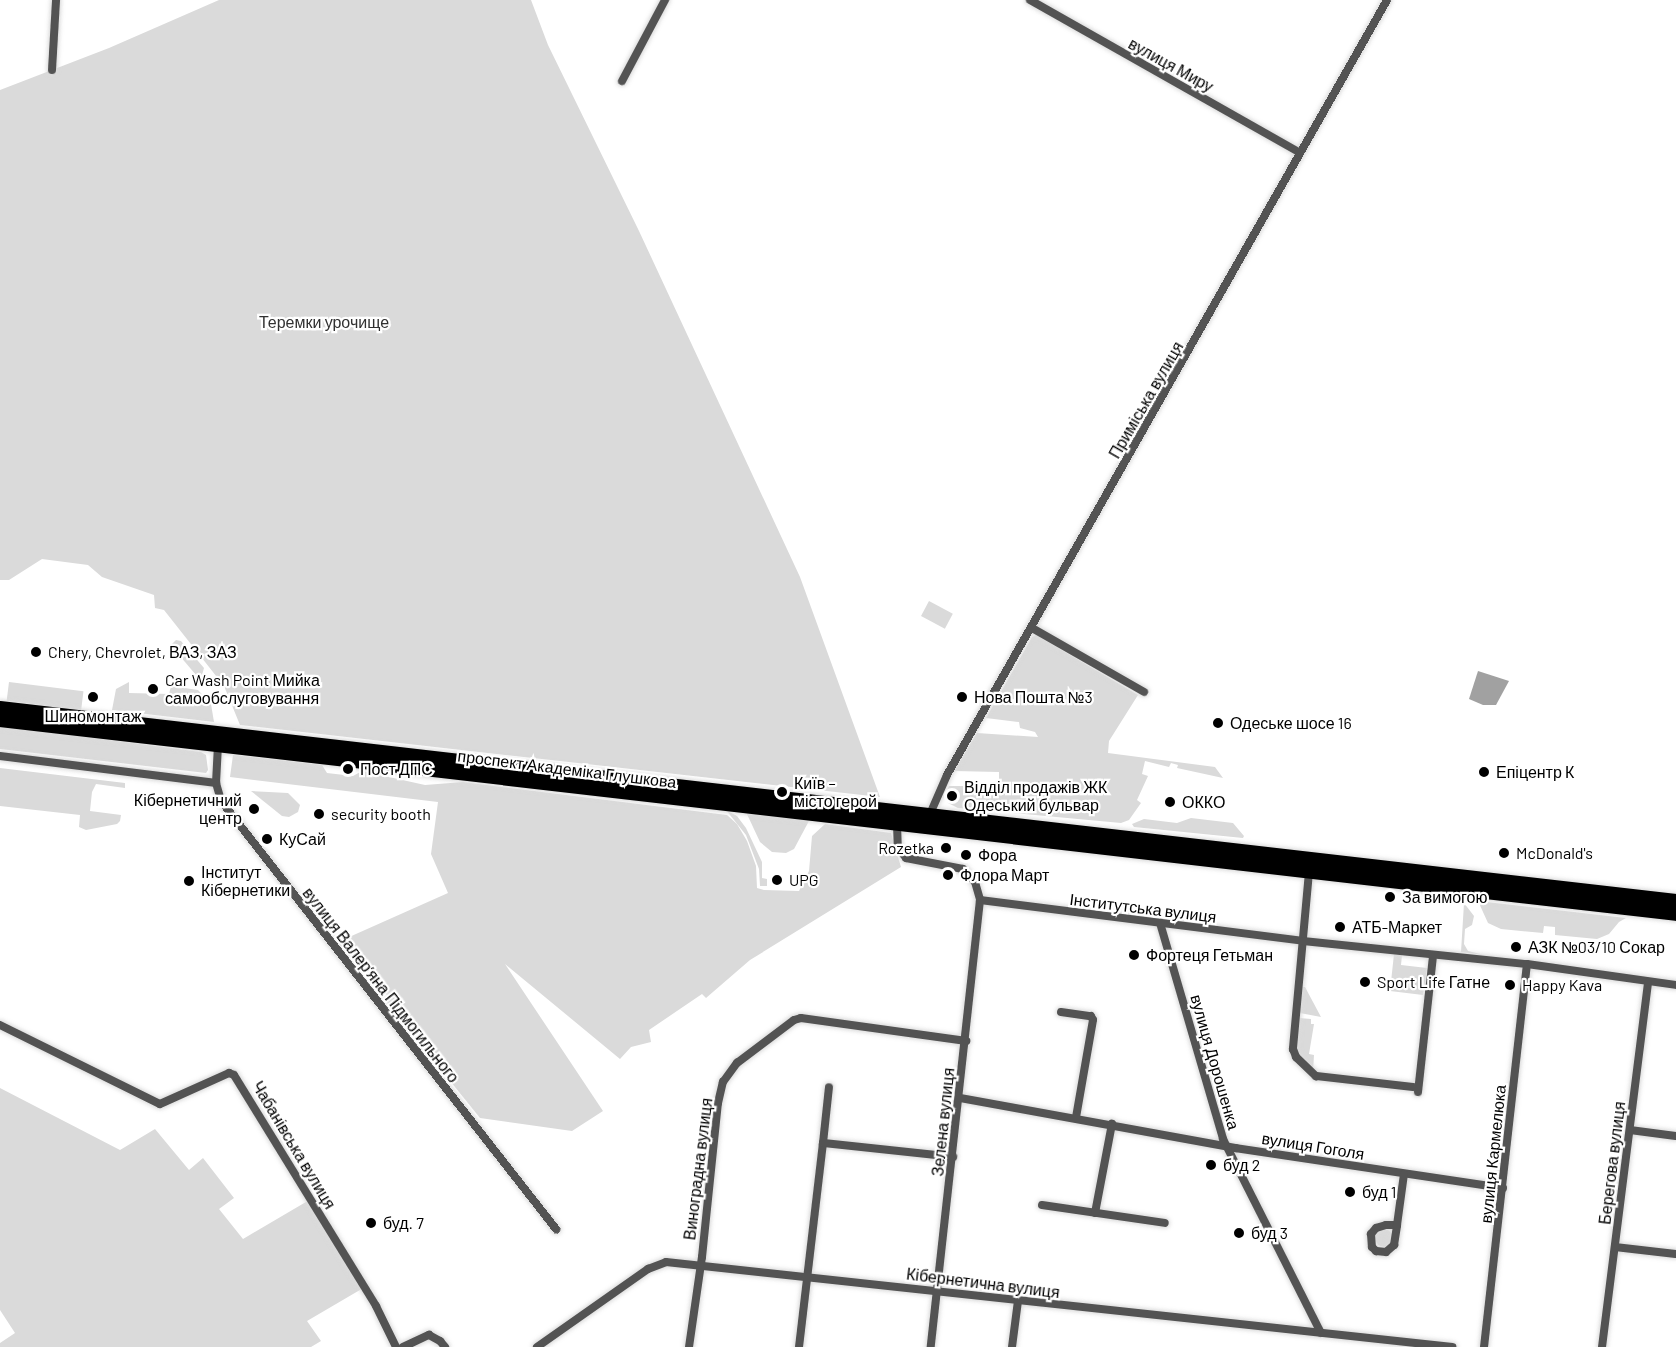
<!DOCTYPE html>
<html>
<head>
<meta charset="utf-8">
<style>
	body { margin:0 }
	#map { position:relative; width:1676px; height:1347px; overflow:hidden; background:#fff; font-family:Barlow,sans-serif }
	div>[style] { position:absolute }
	.green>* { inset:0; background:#dadada; transform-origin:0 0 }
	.round { border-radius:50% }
	.water>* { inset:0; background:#a1a1a1 }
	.roads { filter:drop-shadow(0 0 2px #dbdbdb) drop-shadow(0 0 2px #dbdbdb) }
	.street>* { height:8px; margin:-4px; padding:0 4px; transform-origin:4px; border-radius:4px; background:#535353 }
	.highway>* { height:14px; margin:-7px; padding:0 7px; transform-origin:7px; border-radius:7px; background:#000 }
	.dots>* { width:16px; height:16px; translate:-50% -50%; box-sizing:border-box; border:3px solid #fff; border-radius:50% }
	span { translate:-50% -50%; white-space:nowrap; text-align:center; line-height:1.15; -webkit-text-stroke:4.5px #fff; paint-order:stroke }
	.street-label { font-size:16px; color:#000 }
	.park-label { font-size:16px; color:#313131 }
	.poi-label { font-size:16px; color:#000 }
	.left { translate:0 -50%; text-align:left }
	.right { translate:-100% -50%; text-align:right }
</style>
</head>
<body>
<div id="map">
	<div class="green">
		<div style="clip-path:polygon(219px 0,531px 0,548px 45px,639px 231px,800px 577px,880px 797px,240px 725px,224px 686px,164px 610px,155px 608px,154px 595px,102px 577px,88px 565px,42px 559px,9px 580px,0 580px,0 90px,109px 48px)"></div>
		<div style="left:929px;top:601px;width:27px;height:17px;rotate:28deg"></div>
		<div style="clip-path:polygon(1036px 635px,1138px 695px,1109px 741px,1108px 753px,1215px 767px,1223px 778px,1177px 768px,1178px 765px,1171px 763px,1169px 767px,1145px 761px,1142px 774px,1148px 776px,1137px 800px,1141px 803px,1129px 820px,1121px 823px,958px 808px,948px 803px,945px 794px,949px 786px,999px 786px,999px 772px,954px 771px,977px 733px,1038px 737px,1035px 732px,1020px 728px,1019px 722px,986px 718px,1032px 637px)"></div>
		<div style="clip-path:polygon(176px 640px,181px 641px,204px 668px,202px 675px,196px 675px,174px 649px,172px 644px)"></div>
		<div style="left:9px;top:682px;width:75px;height:19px;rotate:7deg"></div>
		<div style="clip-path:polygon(129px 682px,129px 693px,169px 694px,171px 686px,198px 690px,211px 704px,214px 722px,112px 710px,116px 689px)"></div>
		<div style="clip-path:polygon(0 726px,201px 752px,206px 755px,208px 770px,206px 773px,0 749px)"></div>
		<div style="clip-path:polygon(233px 755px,322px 765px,327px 773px,353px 776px,362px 771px,425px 785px,463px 782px,727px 815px,737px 824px,747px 841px,756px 866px,757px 888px,764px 890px,799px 891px,809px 871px,812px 836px,825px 824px,891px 833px,901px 867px,750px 960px,706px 998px,702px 994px,649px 1030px,651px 1042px,631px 1047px,620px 1059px,505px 964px,603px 1111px,572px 1131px,480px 1118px,338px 942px,448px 893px,431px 854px,438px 802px,230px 777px)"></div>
		<div style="clip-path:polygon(0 768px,125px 783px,125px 788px,96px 784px,92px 792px,90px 811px,121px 815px,120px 821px,117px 824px,86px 830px,79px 827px,80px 815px,0 806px)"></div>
		<div style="clip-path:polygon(251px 791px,288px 793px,300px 805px,298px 812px,289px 817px,282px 816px)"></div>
		<div style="clip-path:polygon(726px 810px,737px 816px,746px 828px,762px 862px,762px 878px,767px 879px,767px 886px,760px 886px,759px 869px,746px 835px)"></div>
		<div style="clip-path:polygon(746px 812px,810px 819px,794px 849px,786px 853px,772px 852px,760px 842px)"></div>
		<div style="clip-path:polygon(1191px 818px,1233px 823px,1244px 836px,1243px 838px,1134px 827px,1132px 824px,1144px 819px,1177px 823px)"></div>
		<div style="clip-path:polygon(1478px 901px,1626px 918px,1619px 922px,1609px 934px,1597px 939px,1555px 935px,1555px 927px,1544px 926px,1543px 933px,1501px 929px,1488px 923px)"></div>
		<div style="clip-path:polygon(1464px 903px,1474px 916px,1472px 925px,1465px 929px,1464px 944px,1468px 951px,1484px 955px,1461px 952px)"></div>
		<div style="clip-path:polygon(1394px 954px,1402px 955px,1401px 965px,1427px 968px,1423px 995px,1390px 991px)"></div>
		<div style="clip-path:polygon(1302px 987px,1305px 987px,1321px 1017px,1300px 1013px)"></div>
		<div style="clip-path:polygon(1299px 1018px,1311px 1019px,1311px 1024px,1314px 1024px,1309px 1054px,1314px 1055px,1313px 1071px,1298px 1056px,1296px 1049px)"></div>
		<div style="clip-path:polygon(0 1088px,120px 1150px,155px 1129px,189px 1170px,203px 1158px,234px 1198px,219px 1209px,243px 1239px,311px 1199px,365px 1287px,307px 1321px,321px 1341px,311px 1347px,0 1347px,0 1343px,15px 1333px,0 1310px)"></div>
		<div style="clip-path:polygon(1618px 1102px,1629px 1106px,1625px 1124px,1616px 1123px)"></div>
		<div class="round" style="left:1375px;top:1229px;width:18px;height:18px"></div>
	</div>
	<div class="water">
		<div style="clip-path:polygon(1478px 671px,1509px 681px,1496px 705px,1483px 705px,1469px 699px)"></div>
	</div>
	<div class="roads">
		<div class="street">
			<div style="left:1030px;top:0;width:310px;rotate:29.5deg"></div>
			<div style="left:52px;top:70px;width:70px;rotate:-86.7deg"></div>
			<div style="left:622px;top:81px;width:92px;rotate:-62deg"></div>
			<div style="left:1032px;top:628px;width:129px;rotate:29.7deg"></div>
			<div style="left:218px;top:745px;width:38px;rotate:93deg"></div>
			<div style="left:216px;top:783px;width:19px;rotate:74deg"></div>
			<div style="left:221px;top:801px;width:544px;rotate:51.95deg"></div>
			<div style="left:0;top:756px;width:218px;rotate:7.1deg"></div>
			<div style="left:930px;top:814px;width:43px;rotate:-66.4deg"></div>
			<div style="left:947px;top:775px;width:891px;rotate:-60.41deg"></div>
			<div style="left:897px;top:824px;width:24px;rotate:88deg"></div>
			<div style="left:898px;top:848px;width:13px;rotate:51deg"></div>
			<div style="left:906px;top:858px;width:58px;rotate:10.9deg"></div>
			<div style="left:963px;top:869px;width:18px;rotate:47deg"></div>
			<div style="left:975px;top:882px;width:19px;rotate:74deg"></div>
			<div style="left:980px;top:900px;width:450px;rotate:96.3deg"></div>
			<div style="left:1309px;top:872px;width:178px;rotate:95.2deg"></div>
			<div style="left:1293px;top:1049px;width:9px;rotate:69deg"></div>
			<div style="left:1296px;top:1057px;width:28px;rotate:44deg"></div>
			<div style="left:1316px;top:1076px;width:98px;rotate:6.5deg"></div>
			<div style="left:980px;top:900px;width:326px;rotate:7.2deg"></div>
			<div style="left:1303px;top:941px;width:225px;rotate:5.9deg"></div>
			<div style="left:1527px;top:964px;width:150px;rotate:8deg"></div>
			<div style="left:1160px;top:923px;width:225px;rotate:73.7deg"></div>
			<div style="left:1223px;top:1139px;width:217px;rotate:63.2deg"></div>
			<div style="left:1061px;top:1012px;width:30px;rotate:8deg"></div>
			<div style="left:1091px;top:1016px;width:4px;rotate:63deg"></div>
			<div style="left:1093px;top:1020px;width:98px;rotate:99.9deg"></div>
			<div style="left:0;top:1025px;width:178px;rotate:26.3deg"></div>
			<div style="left:160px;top:1104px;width:76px;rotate:-24.2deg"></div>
			<div style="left:229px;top:1073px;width:5px;rotate:22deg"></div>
			<div style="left:234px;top:1075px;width:271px;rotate:58.4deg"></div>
			<div style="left:376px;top:1306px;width:46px;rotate:64deg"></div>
			<div style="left:1418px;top:1092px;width:137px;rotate:-83.7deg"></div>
			<div style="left:960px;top:1098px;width:280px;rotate:10.3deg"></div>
			<div style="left:1235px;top:1148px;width:271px;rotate:8.5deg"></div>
			<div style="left:1630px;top:1130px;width:46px;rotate:7.4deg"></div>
			<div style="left:823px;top:1143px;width:56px;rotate:-83.9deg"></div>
			<div style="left:1042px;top:1205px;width:124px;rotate:8.3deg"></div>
			<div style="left:1095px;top:1213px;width:91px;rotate:-79.2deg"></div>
			<div style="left:1397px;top:1225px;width:11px;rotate:180deg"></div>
			<div style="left:1386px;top:1225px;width:10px;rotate:163deg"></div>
			<div style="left:1376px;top:1228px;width:8px;rotate:130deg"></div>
			<div style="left:1371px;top:1234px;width:13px;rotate:86deg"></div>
			<div style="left:1372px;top:1247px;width:6px;rotate:45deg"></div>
			<div style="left:1376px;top:1251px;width:10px;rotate:6deg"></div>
			<div style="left:1386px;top:1252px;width:11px;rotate:-41deg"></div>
			<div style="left:1394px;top:1245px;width:20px;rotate:-81deg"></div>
			<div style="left:1397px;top:1225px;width:51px;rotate:-82.2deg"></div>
			<div style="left:1615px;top:1247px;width:61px;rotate:6.5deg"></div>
			<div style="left:403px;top:1347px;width:29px;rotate:-25deg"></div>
			<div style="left:429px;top:1335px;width:13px;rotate:29deg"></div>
			<div style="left:440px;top:1341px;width:8px;rotate:50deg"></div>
			<div style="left:537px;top:1347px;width:136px;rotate:-35.1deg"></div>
			<div style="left:648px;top:1269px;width:19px;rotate:-21deg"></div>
			<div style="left:666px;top:1262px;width:791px;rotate:6.17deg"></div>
			<div style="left:689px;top:1347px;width:91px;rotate:-81.8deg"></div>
			<div style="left:702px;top:1257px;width:155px;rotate:-84.1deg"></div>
			<div style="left:718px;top:1103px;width:22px;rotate:-77deg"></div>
			<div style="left:723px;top:1082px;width:24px;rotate:-54deg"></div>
			<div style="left:737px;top:1063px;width:71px;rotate:-37deg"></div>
			<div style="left:794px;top:1020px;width:7px;rotate:-16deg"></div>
			<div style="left:801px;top:1018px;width:167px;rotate:7.9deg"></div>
			<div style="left:799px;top:1347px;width:205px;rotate:-83.3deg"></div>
			<div style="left:823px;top:1143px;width:131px;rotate:6.1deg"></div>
			<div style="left:1012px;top:1347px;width:46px;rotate:-82.6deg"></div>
			<div style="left:1484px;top:1347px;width:385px;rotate:-83.6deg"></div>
			<div style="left:1602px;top:1347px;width:367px;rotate:-82.8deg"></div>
		</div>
		<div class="highway">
			<div style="left:0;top:708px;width:1687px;rotate:6.57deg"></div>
			<div style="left:0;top:720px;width:1687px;rotate:6.6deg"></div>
		</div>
	</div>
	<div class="dots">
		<div style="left:36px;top:652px;background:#000"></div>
		<div style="left:153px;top:689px;background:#000"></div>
		<div style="left:93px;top:697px;background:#000"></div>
		<div style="left:962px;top:697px;background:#000"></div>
		<div style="left:1218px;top:723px;background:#000"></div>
		<div style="left:348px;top:769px;background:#000"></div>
		<div style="left:1484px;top:772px;background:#000"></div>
		<div style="left:782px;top:792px;background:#000"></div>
		<div style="left:952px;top:796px;background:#000"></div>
		<div style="left:1170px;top:802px;background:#000"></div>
		<div style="left:254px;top:809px;background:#000"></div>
		<div style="left:319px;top:814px;background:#000"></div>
		<div style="left:267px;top:839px;background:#000"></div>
		<div style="left:946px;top:848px;background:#000"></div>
		<div style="left:1504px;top:853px;background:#000"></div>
		<div style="left:966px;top:855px;background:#000"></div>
		<div style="left:948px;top:875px;background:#000"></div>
		<div style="left:777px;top:880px;background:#000"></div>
		<div style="left:189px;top:881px;background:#000"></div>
		<div style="left:1390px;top:897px;background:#000"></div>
		<div style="left:1340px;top:927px;background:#000"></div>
		<div style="left:1516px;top:947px;background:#000"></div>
		<div style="left:1134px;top:955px;background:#000"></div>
		<div style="left:1365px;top:982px;background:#000"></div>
		<div style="left:1510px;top:985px;background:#000"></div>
		<div style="left:1211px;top:1165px;background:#000"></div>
		<div style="left:1350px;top:1192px;background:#000"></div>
		<div style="left:371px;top:1223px;background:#000"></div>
		<div style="left:1239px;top:1233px;background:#000"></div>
	</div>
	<div class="street-label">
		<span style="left:1171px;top:65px;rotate:29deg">вулиця Миру</span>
		<span style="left:1146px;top:400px;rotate:-60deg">Приміська вулиця</span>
		<span style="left:567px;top:769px;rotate:7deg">проспект Академіка Глушкова</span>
		<span style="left:1143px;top:908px;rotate:7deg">Інститутська вулиця</span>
		<span style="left:381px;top:985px;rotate:52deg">вулиця Валерʼяна Підмогильного</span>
		<span style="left:1215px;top:1062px;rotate:74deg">вулиця Дорошенка</span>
		<span style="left:943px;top:1122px;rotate:-84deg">Зелена вулиця</span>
		<span style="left:294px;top:1145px;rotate:59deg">Чабанівська вулиця</span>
		<span style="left:1313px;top:1146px;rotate:9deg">вулиця Гоголя</span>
		<span style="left:1493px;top:1154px;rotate:-84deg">вулиця Кармелюка</span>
		<span style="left:1612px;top:1163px;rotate:-83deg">Берегова вулиця</span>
		<span style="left:698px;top:1169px;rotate:-83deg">Виноградна вулиця</span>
		<span style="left:983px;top:1283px;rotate:7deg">Кібернетична вулиця</span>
	</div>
	<div class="park-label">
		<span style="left:324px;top:322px">Теремки урочище</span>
	</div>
	<div class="poi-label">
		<span class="left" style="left:48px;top:652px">Chery, Chevrolet, ВАЗ, ЗАЗ</span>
		<span class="left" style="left:165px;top:689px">Car Wash Point Мийка<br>самообслуговування</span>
		<span class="left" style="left:974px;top:697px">Нова Пошта №3</span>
		<span style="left:93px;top:716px">Шиномонтаж</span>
		<span class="left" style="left:1230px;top:723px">Одеське шосе 16</span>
		<span class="left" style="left:360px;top:769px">Пост ДПС</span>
		<span class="left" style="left:1496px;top:772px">Епіцентр К</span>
		<span class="left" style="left:794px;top:792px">Київ –<br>місто герой</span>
		<span class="left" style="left:964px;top:796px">Відділ продажів ЖК<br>Одеський бульвар</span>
		<span class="right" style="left:242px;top:809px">Кібернетичний<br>центр</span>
		<span class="left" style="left:1182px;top:802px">ОККО</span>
		<span class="left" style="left:331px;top:814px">security booth</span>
		<span class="left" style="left:279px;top:839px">КуСай</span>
		<span class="right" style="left:934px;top:848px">Rozetka</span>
		<span class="left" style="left:1516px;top:853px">McDonald's</span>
		<span class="left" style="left:978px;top:855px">Фора</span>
		<span class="left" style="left:201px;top:881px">Інститут<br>Кібернетики</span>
		<span class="left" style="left:960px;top:875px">Флора Март</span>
		<span class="left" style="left:789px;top:880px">UPG</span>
		<span class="left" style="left:1402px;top:897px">За вимогою</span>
		<span class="left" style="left:1352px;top:927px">АТБ-Маркет</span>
		<span class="left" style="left:1528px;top:947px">АЗК №03/10 Сокар</span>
		<span class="left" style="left:1146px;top:955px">Фортеця Гетьман</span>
		<span class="left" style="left:1377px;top:982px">Sport Life Гатне</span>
		<span class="left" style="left:1522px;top:985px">Happy Kava</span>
		<span class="left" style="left:1223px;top:1165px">буд 2</span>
		<span class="left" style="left:1362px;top:1192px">буд 1</span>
		<span class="left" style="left:383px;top:1223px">буд. 7</span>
		<span class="left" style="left:1251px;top:1233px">буд 3</span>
	</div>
</div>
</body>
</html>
